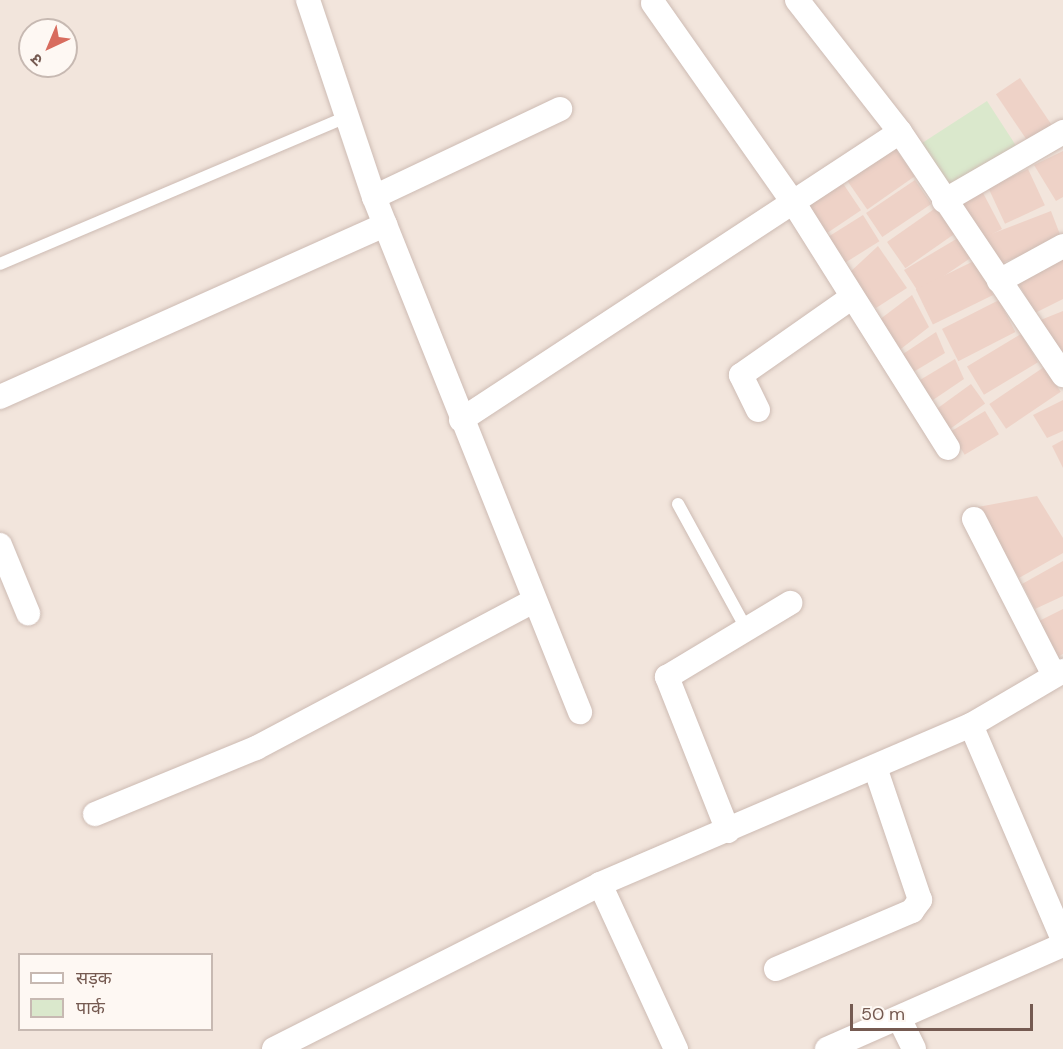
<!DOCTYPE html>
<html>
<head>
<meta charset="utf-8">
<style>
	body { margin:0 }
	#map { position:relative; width:1063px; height:1049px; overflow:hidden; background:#fbf4ed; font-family:"DM Sans","Noto Sans Devanagari",sans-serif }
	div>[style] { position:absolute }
	.residential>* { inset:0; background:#f2e5dc }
	.green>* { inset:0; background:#dae8cc; transform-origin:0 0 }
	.building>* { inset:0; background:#eed2c7; transform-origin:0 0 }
	.roads { filter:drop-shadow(0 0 2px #cdbbb3) drop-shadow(0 0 2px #cdbbb3) }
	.service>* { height:12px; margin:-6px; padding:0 6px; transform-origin:6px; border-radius:6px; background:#fff }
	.minor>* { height:24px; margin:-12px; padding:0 12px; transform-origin:12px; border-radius:12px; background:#fff }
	span { translate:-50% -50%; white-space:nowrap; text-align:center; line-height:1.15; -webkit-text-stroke:6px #fef8f3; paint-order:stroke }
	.legend { position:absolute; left:18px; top:953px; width:195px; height:78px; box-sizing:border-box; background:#fef8f3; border:2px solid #c7b9b2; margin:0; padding:8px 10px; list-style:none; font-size:18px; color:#755a51 }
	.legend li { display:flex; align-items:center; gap:12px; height:30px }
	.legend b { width:30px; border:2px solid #c7b9b2 }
	.north { position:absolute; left:18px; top:18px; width:60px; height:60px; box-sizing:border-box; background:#fef8f3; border:2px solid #c7b9b2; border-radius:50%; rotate:224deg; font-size:16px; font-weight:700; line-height:24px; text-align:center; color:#755a51 }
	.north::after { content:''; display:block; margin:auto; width:21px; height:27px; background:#d86c5e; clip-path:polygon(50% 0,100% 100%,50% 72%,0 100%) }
	.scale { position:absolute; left:850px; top:1004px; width:183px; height:27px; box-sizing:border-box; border:3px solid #755a51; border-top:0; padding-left:8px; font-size:18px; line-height:21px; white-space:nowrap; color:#755a51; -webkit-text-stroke:4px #fef8f3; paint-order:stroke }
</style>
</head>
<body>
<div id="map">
	<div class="residential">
		<div style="clip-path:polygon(evenodd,0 0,1063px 0,1063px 1049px,0 1049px,0 0,30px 30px,66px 30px,66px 66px,30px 66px,30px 30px,0 0,20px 954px,212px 954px,212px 1030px,20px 1030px,20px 954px)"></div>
	</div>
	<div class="green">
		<div style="left:987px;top:101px;width:59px;height:81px;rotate:57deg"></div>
	</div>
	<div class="building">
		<div style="left:1020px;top:78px;width:61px;height:29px;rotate:56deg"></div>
		<div style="left:893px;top:145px;width:38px;height:58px;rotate:55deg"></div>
		<div style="clip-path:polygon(1063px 151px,1063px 197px,1056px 201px,1034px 165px)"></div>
		<div style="left:1028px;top:169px;width:40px;height:44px;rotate:65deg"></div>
		<div style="left:915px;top:180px;width:29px;height:59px;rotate:56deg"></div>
		<div style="left:842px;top:182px;width:34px;height:44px;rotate:56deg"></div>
		<div style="clip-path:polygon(982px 191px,1002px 229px,979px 241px,953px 202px)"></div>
		<div style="left:937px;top:207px;width:32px;height:61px;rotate:55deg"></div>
		<div style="left:1051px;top:211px;width:31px;height:73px;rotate:69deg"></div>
		<div style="left:863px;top:215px;width:31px;height:47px;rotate:58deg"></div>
		<div style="clip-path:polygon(958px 238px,972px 257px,919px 293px,904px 270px)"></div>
		<div style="clip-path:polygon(878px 246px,907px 288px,876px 308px,848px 274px)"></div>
		<div style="clip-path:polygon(1063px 253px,1063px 299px,1035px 313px,1016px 279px)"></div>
		<div style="left:976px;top:260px;width:39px;height:67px;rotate:64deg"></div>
		<div style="clip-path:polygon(912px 295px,929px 327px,897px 352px,879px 320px)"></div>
		<div style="left:999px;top:300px;width:36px;height:64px;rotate:63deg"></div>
		<div style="clip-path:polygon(1063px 311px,1063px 356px,1033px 323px)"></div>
		<div style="clip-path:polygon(936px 332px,945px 353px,910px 374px,903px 354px)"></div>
		<div style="left:1021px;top:334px;width:33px;height:63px;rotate:59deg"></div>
		<div style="clip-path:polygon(955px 359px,964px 379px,930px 402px,920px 380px)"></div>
		<div style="left:1044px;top:367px;width:30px;height:66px;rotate:56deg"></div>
		<div style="left:971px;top:384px;width:24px;height:43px;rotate:54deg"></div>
		<div style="clip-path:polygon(1063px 400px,1063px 431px,1047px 438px,1033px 415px)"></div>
		<div style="left:985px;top:411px;width:27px;height:40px;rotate:59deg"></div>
		<div style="clip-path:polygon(1063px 440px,1063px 468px,1052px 446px)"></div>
		<div style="clip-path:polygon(1037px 496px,1063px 538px,1063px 553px,1019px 578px,978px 507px)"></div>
		<div style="clip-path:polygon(1063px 561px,1063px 596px,1035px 609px,1022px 584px)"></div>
		<div style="clip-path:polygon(1063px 609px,1063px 654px,1056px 658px,1039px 621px)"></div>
	</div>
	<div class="roads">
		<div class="service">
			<div style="left:0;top:264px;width:374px;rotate:-23deg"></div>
			<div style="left:678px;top:504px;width:141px;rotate:61.3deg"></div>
		</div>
		<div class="minor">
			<div style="left:308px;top:0;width:208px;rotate:71.5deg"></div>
			<div style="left:374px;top:197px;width:555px;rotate:68.2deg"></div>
			<div style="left:797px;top:0;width:167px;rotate:52deg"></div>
			<div style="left:900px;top:132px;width:293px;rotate:56.1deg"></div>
			<div style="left:653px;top:3px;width:247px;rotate:54.9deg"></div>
			<div style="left:795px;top:205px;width:287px;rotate:57.8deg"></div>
			<div style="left:374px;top:197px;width:206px;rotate:-25.3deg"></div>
			<div style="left:944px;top:201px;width:138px;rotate:-30.1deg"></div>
			<div style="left:999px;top:281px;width:73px;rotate:-28.7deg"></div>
			<div style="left:0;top:397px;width:422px;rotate:-24.1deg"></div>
			<div style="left:758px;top:410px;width:39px;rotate:-116deg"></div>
			<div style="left:741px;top:375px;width:134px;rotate:-35deg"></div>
			<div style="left:461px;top:420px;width:525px;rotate:-33.27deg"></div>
			<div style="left:974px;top:519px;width:175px;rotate:62.9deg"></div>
			<div style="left:0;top:545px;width:74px;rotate:67.6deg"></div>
			<div style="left:971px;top:725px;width:234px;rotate:66.8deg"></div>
			<div style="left:95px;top:814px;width:174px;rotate:-22.3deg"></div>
			<div style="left:256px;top:748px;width:314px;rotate:-27.9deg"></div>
			<div style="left:728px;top:831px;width:166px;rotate:-111.6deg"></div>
			<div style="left:667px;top:677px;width:144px;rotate:-31deg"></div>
			<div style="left:600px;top:884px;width:182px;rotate:65.3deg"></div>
			<div style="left:776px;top:969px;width:148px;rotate:-23.1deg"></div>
			<div style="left:912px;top:911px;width:14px;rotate:-54deg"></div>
			<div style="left:920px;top:900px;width:137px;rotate:-108.7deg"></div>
			<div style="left:899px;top:1018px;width:34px;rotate:64deg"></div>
			<div style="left:274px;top:1049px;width:365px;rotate:-26.8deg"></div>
			<div style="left:600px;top:884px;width:404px;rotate:-23.2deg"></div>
			<div style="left:971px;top:725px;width:107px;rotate:-30.4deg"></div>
			<div style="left:827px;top:1049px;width:258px;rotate:-23.8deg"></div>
		</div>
	</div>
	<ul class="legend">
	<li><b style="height:8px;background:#fff"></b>सड़क</li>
	<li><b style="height:16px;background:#dae8cc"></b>पार्क</li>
	</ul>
	<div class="north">उ</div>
	<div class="scale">50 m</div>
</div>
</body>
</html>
